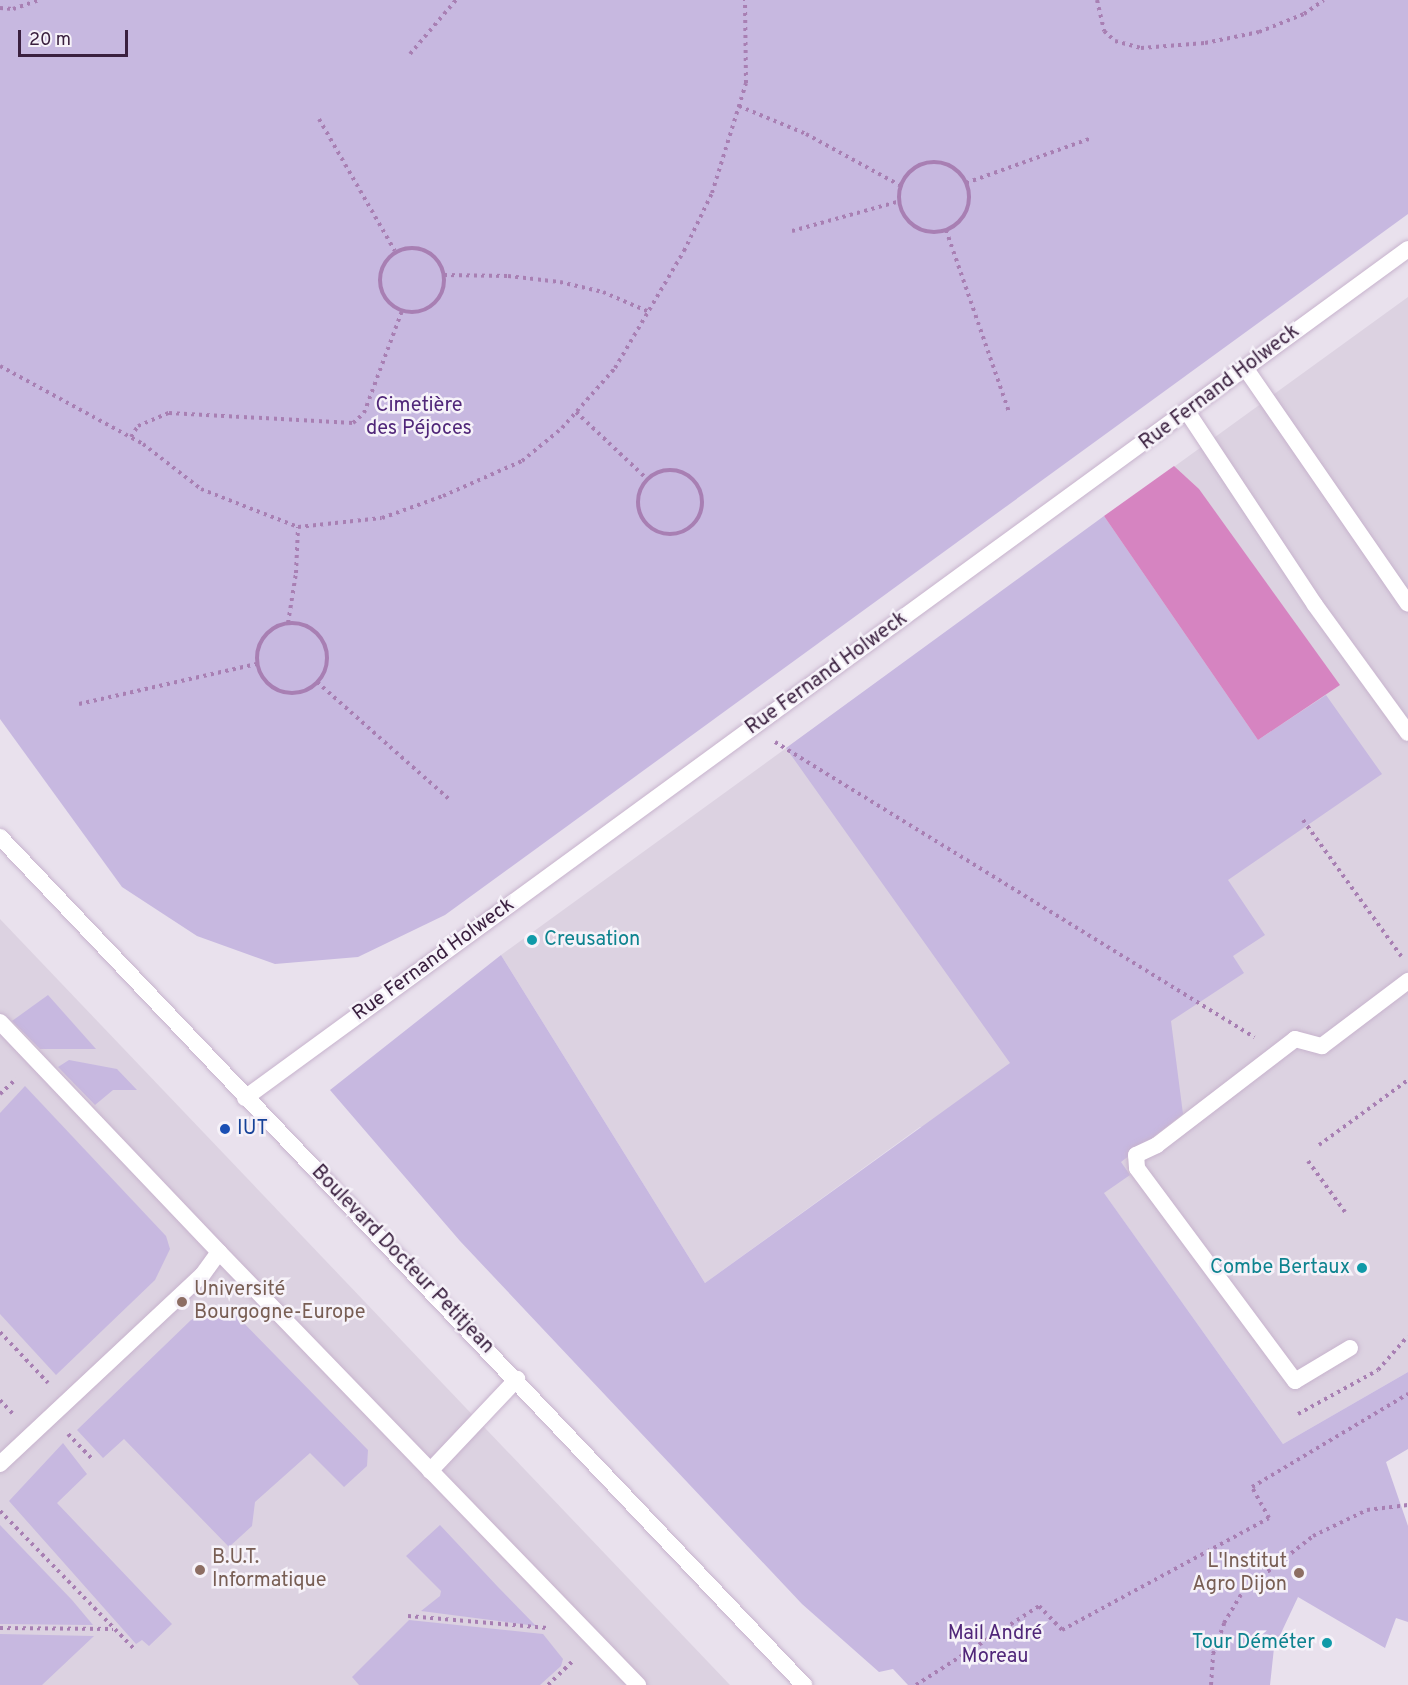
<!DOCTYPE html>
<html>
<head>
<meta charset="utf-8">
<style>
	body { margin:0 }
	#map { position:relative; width:1408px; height:1685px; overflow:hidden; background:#e9e1ed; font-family:Overpass,sans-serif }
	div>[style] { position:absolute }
	.built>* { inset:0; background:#dcd2e1 }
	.green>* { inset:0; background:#c7b8e0 }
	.water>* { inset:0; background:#d684c1 }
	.path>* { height:4px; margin-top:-2px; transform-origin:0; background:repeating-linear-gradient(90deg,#a87fb3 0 3px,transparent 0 7.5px) }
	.path>.ring { margin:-2px; padding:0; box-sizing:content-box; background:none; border:4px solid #a87fb3; border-radius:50% }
	.roads { filter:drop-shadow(0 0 2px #c7b3cd) drop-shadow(0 0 2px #c7b3cd) }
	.service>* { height:16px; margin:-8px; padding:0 8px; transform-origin:8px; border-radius:8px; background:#fff }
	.tertiary>* { height:16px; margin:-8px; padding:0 8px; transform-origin:8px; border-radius:8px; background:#fff }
	.secondary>* { height:16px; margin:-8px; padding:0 8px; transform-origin:8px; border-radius:8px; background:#fff }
	.dots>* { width:16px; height:16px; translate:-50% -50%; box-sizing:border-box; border:3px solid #f6f2f9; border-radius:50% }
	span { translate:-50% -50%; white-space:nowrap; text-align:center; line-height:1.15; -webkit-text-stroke:5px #f6f2f9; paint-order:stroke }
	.street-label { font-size:20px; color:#3a203f }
	.park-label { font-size:20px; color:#502679 }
	.culture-label { font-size:20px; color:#0d838f }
	.left { translate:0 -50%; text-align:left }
	.right { translate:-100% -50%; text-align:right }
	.transit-label { font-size:20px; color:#164399 }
	.education-label { font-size:20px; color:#785e54 }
	.scale { position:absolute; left:18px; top:30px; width:110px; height:27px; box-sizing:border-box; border:3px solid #3a203f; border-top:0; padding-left:8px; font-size:18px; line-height:21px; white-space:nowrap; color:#3a203f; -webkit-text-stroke:4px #f6f2f9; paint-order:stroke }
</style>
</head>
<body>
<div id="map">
	<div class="built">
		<div style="clip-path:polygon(1408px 297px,1408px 1372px,1283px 1444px,1051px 1119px,920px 1127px,705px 1283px,501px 955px)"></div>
		<div style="clip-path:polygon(0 919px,730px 1685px,0 1685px)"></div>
	</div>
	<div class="green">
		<div style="clip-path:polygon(0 0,1408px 0,1408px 214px,445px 915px,358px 957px,275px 964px,197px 936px,122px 887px,0 719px)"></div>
		<div style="clip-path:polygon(1104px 516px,1258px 740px,1326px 695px,1382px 774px,1228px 880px,1265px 935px,1233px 956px,1244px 973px,1171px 1021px,1183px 1114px,1121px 1162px,1130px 1175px,1104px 1193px,1283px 1444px,1408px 1372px,1408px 1449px,1386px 1462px,1408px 1526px,1408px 1622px,1396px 1618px,1385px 1648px,1298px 1597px,1274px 1648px,1270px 1685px,908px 1685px,893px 1669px,879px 1672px,802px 1604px,460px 1241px,330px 1090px,501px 955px,705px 1283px,1010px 1063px,786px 748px)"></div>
		<div style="clip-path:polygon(48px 995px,96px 1049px,40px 1049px,12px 1021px)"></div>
		<div style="clip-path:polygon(69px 1060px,117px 1069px,137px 1090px,113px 1090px,95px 1105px,58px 1067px)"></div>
		<div style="clip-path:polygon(25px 1086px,166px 1236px,170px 1249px,155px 1280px,56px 1375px,0 1314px,0 1113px)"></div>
		<div style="clip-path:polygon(215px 1307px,230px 1309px,368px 1450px,367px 1466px,344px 1487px,310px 1453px,255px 1502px,252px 1526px,229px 1547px,124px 1439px,103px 1458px,77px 1430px,191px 1320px)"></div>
		<div style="clip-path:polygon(63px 1443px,87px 1474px,57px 1503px,172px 1624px,149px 1646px,142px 1640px,136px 1644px,9px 1501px)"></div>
		<div style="clip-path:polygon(0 1525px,72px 1600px,93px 1625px,0 1624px)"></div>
		<div style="clip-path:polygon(440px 1525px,498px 1587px,536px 1626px,421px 1611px,440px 1596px,441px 1591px,406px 1556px)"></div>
		<div style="clip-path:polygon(409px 1620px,543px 1634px,563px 1659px,561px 1666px,540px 1685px,359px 1685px,352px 1677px)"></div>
		<div style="clip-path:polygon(0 1634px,93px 1636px,94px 1636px,42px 1685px,0 1685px)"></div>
	</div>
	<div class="water">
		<div style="clip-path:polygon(1174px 466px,1199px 489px,1340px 685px,1258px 740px,1104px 516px)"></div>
	</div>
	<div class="path">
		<div style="left:1097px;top:0;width:32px;rotate:77deg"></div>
		<div style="left:1104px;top:31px;width:15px;rotate:42deg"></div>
		<div style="left:1115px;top:41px;width:27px;rotate:15deg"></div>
		<div style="left:1141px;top:48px;width:64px;rotate:-4.5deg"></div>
		<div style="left:1205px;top:43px;width:55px;rotate:-11.5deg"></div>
		<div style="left:1259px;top:32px;width:48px;rotate:-21.8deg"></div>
		<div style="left:1304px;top:14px;width:24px;rotate:-35deg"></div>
		<div style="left:0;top:8px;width:13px;rotate:4deg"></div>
		<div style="left:13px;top:9px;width:28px;rotate:-19deg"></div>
		<div style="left:410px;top:54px;width:71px;rotate:-49.6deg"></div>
		<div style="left:739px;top:106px;width:73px;rotate:22.7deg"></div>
		<div style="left:806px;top:134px;width:108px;rotate:28.7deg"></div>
		<div style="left:319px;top:119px;width:152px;rotate:60.1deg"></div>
		<div class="ring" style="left:899px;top:162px;width:66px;height:66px"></div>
		<div style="left:966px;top:183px;width:131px;rotate:-19.7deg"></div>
		<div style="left:946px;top:230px;width:193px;rotate:70.9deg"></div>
		<div style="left:792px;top:231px;width:112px;rotate:-15.5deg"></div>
		<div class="ring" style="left:380px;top:248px;width:60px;height:60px"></div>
		<div style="left:444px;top:275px;width:64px;rotate:0.9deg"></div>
		<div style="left:508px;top:276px;width:52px;rotate:6.6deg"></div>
		<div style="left:560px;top:282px;width:44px;rotate:13.1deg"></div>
		<div style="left:603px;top:292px;width:50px;rotate:23.5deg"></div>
		<div style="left:0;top:366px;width:163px;rotate:28.6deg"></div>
		<div style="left:143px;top:444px;width:73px;rotate:37.8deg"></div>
		<div style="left:201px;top:489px;width:104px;rotate:21.4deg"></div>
		<div style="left:298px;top:527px;width:84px;rotate:-6.1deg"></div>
		<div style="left:382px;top:518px;width:65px;rotate:-19.8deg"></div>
		<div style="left:443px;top:496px;width:86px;rotate:-23.9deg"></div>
		<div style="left:522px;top:461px;width:52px;rotate:-39.5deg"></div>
		<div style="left:562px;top:428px;width:80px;rotate:-48.5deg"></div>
		<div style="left:615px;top:368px;width:136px;rotate:-59.5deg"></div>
		<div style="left:684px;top:251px;width:64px;rotate:-64.2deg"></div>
		<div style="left:712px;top:193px;width:115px;rotate:-72.8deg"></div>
		<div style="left:746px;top:83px;width:83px;rotate:-90.7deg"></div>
		<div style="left:576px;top:412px;width:98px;rotate:43.3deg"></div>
		<div style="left:131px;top:437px;width:13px;rotate:-58deg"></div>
		<div style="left:138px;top:426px;width:34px;rotate:-23deg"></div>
		<div style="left:169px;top:413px;width:184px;rotate:3.1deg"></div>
		<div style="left:353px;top:423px;width:15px;rotate:-42deg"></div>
		<div style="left:364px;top:413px;width:109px;rotate:-69.6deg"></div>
		<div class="ring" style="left:638px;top:470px;width:60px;height:60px"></div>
		<div style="left:288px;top:623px;width:51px;rotate:-80.9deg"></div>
		<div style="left:296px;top:573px;width:46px;rotate:-87.5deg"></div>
		<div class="ring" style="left:257px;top:623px;width:66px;height:66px"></div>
		<div style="left:317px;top:682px;width:176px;rotate:41.6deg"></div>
		<div style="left:79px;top:704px;width:182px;rotate:-12.7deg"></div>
		<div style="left:775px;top:742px;width:563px;rotate:31.63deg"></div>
		<div style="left:1303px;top:820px;width:168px;rotate:54.2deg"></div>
		<div style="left:0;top:1094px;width:22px;rotate:-43deg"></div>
		<div style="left:1319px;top:1145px;width:110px;rotate:-36.1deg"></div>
		<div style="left:1308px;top:1161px;width:63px;rotate:54deg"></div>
		<div style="left:0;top:1332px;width:70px;rotate:46.7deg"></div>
		<div style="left:0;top:1400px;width:21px;rotate:47deg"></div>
		<div style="left:1298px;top:1414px;width:91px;rotate:-28.8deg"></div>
		<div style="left:1378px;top:1370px;width:45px;rotate:-48.6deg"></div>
		<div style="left:68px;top:1434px;width:35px;rotate:46deg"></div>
		<div style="left:0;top:1511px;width:191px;rotate:45.8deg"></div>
		<div style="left:408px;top:1616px;width:140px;rotate:4.9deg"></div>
		<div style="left:0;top:1628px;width:113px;rotate:0.5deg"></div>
		<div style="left:548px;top:1685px;width:37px;rotate:-44deg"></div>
		<div style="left:916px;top:1685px;width:146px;rotate:-32.7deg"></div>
		<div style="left:1039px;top:1606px;width:33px;rotate:46deg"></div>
		<div style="left:1062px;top:1630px;width:235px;rotate:-28.4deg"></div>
		<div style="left:1269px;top:1518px;width:35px;rotate:-119deg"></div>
		<div style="left:1252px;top:1487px;width:182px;rotate:-30.8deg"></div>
		<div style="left:1211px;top:1685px;width:31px;rotate:-86deg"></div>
		<div style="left:1213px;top:1654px;width:33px;rotate:-70deg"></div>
		<div style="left:1224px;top:1623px;width:39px;rotate:-59deg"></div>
		<div style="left:1244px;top:1590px;width:88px;rotate:-38deg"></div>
		<div style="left:1313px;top:1536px;width:60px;rotate:-25.7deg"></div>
		<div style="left:1367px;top:1510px;width:41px;rotate:-7deg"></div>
	</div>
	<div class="roads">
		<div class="service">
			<div style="left:1246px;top:369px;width:285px;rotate:55.4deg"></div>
			<div style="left:1188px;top:413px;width:230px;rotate:56.5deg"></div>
			<div style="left:1315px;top:605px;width:158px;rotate:54deg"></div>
			<div style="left:0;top:1022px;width:318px;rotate:46.4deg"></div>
			<div style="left:219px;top:1252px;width:29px;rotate:126deg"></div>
			<div style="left:202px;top:1275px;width:277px;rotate:136.9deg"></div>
			<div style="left:219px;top:1252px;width:603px;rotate:45.94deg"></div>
			<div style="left:1350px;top:1348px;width:64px;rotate:149deg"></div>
			<div style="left:1295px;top:1381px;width:265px;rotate:-126.6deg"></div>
			<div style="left:1137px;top:1168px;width:13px;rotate:-94deg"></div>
			<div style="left:1136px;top:1155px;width:23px;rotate:-25deg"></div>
			<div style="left:1157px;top:1145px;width:174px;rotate:-37.5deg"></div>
			<div style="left:1295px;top:1039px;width:28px;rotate:15deg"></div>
			<div style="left:1322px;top:1046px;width:108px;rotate:-37.1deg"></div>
			<div style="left:430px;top:1471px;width:127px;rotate:-46.6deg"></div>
		</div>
		<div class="tertiary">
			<div style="left:245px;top:1098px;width:1440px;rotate:-36.13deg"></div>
		</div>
		<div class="secondary">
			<div style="left:0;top:837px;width:1169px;rotate:46.53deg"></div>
		</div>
	</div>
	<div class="dots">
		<div style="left:532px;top:940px;background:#0f9aa8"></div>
		<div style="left:225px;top:1129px;background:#1a4fb4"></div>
		<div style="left:1362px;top:1268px;background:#0f9aa8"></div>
		<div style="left:182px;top:1302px;background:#8d6e63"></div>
		<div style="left:200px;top:1570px;background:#8d6e63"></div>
		<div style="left:1299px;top:1573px;background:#8d6e63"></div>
		<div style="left:1327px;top:1643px;background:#0f9aa8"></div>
	</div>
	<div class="street-label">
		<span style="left:1220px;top:388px;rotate:-37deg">Rue Fernand Holweck</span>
		<span style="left:827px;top:674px;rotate:-36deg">Rue Fernand Holweck</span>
		<span style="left:434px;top:960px;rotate:-36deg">Rue Fernand Holweck</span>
		<span style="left:402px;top:1260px;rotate:46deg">Boulevard Docteur Petitjean</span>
	</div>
	<div class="park-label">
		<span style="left:419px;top:418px">Cimetière<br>des Péjoces</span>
		<span style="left:995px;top:1646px">Mail André<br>Moreau</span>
	</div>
	<div class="culture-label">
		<span class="left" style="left:544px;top:940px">Creusation</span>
		<span class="right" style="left:1350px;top:1268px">Combe Bertaux</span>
		<span class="right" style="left:1315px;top:1643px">Tour Déméter</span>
	</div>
	<div class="transit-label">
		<span class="left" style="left:237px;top:1129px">IUT</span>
	</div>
	<div class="education-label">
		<span class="left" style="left:194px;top:1302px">Université<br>Bourgogne-Europe</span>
		<span class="left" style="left:212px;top:1570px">B.U.T.<br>Informatique</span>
		<span class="right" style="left:1287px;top:1574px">L'Institut<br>Agro Dijon</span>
	</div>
	<div class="scale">20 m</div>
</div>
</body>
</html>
